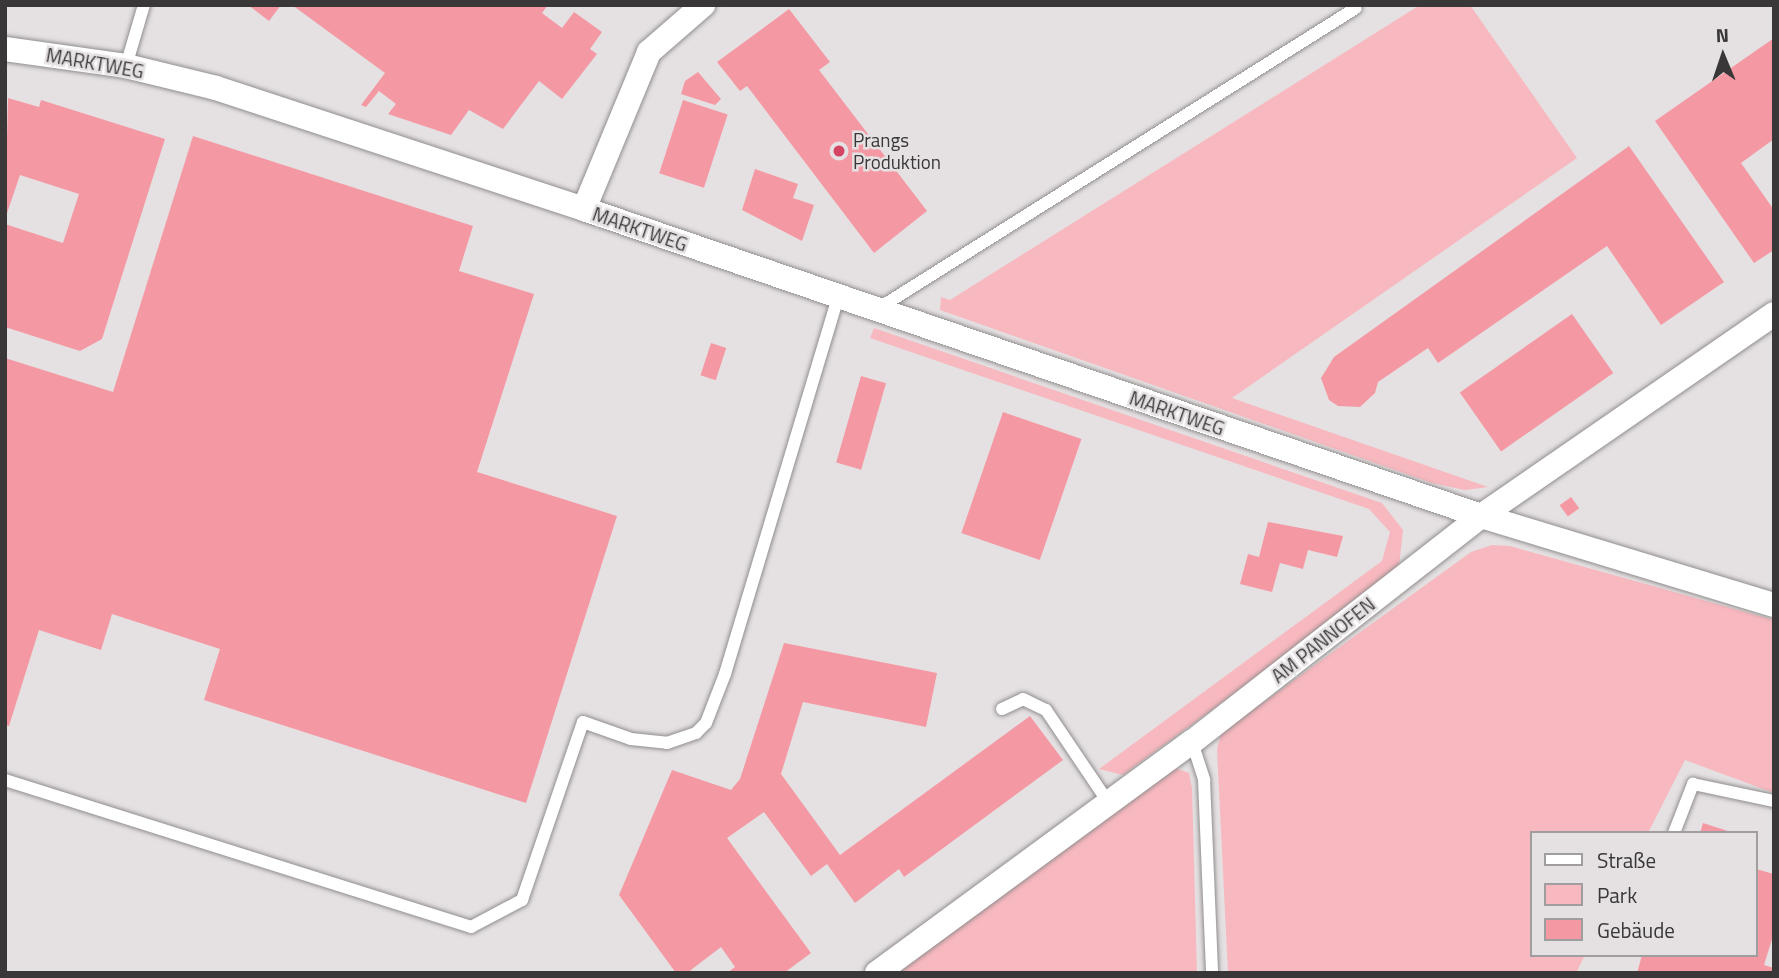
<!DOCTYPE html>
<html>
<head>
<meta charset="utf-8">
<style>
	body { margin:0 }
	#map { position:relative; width:1779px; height:978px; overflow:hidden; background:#e5e1e2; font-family:"Titillium Web",sans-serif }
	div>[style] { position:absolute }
	.green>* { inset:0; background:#f8b8bf }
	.building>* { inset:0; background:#f499a4; transform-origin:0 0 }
	.roads { filter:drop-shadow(0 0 2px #918e8e) drop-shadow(0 0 2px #918e8e) }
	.service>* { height:12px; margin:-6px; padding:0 6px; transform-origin:6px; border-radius:6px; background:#fff }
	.minor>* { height:24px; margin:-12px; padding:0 12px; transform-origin:12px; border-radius:12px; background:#fff }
	.dots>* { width:19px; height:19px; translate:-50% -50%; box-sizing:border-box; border:4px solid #e5e1e2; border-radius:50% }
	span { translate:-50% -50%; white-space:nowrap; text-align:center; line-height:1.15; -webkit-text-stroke:5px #e5e1e2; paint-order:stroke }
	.street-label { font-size:19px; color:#393737 }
	.poi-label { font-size:19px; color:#393737 }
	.left { translate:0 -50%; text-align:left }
	.frame { position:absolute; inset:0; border:7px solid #393737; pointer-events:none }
	.legend { position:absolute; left:1530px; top:831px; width:228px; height:126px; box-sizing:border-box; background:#e5e1e2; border:2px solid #a09d9e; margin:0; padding:9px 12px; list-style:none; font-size:21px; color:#393737 }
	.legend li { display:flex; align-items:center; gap:14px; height:35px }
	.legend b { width:35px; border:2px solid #a09d9e }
	.north { position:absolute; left:1688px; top:21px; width:70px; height:70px; -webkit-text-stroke:5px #e5e1e2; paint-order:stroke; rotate:358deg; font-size:19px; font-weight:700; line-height:28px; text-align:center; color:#393737 }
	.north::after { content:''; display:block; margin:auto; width:24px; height:32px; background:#393737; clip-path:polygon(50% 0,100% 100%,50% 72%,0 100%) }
</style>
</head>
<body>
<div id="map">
	<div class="green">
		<div style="clip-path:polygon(1420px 5px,1470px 5px,1577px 158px,1232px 398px,1488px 487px,1465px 490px,1432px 483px,940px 310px,941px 297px,950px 300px)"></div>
		<div style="clip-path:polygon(874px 328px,1382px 503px,1403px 530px,1399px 566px,1385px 583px,1123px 775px,1099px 769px,1382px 561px,1390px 532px,1369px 509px,870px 338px)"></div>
		<div style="clip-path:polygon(1492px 545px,1510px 546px,1774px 620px,1774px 793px,1685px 760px,1648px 833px,1532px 833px,1532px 955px,1585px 955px,1576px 973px,1228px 973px,1217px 750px,1221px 733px,1471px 552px)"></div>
		<div style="clip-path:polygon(1175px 768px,1189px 773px,1192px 788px,1197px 973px,894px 973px)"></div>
	</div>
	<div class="building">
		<div style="clip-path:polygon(248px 5px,281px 5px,269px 21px)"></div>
		<div style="clip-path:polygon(292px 5px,548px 5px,542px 13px,562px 28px,574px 12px,602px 32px,590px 49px,597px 54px,562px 99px,539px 81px,503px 129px,469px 110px,451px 135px,388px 114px,396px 104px,379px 91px,366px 107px,361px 105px,385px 73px)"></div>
		<div style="clip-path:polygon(789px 9px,830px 62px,819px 70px,927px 211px,874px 253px,747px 86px,740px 91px,717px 62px)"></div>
		<div style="clip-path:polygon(1774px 38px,1774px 139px,1741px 163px,1774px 210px,1774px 250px,1754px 263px,1655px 121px)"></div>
		<div style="clip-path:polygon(698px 72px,721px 99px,715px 105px,681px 94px,685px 81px)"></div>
		<div style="clip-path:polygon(8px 98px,39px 107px,41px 100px,165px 139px,102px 339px,80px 351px,5px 327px,5px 224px,63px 243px,79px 194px,20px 175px,5px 219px)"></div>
		<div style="left:683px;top:100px;width:47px;height:77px;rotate:18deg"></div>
		<div style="clip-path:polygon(193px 136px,473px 226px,459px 271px,534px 294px,477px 472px,617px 516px,526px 803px,204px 700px,220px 649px,112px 614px,101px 650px,39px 630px,9px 726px,5px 725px,5px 358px,113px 392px)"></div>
		<div style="clip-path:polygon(1629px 146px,1724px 282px,1661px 325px,1607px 246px,1438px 363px,1428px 348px,1378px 382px,1375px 393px,1360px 407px,1338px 406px,1329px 400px,1321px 378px,1334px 357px)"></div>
		<div style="clip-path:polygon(755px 169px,798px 184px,793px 198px,814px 205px,802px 241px,742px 210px)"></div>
		<div style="left:1572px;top:314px;width:72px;height:137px;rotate:55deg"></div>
		<div style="left:711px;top:343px;width:16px;height:34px;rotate:18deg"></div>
		<div style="left:861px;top:376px;width:26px;height:90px;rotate:16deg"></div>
		<div style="left:1003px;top:412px;width:83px;height:128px;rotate:19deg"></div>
		<div style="left:1571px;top:497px;width:14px;height:14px;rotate:54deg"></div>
		<div style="clip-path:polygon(1268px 522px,1343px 536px,1337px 557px,1308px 550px,1303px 569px,1280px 563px,1272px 592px,1240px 584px,1248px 554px,1259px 557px)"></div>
		<div style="clip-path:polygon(784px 643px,937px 673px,926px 727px,803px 702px,781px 774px,840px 855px,1030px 716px,1063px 760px,904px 877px,899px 869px,855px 903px,827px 864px,811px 876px,764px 812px,727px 838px,811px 953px,784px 973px,727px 973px,735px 967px,721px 947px,687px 973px,676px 973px,619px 895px,672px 770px,731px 790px,740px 779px)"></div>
		<div style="clip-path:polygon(1703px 823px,1731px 832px,1731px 833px,1700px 833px)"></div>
		<div style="clip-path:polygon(1756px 869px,1774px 874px,1774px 933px,1764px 965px,1774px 968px,1774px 973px,1637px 973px,1642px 955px,1756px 955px)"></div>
	</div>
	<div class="roads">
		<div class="service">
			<div style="left:126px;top:66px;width:64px;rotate:-73.6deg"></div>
			<div style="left:879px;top:308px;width:563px;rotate:-32.17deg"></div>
			<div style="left:1002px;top:709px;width:23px;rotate:-25deg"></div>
			<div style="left:1023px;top:699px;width:25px;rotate:26deg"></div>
			<div style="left:1046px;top:710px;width:111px;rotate:56deg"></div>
			<div style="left:1192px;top:742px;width:40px;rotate:72deg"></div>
			<div style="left:1204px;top:780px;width:193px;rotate:87.6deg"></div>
			<div style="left:5px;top:780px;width:489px;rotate:17.5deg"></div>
			<div style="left:471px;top:927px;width:58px;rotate:-27.9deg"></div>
			<div style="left:522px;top:900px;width:188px;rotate:-71.1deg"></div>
			<div style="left:583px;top:722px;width:51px;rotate:19.5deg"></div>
			<div style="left:631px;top:739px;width:36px;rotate:6deg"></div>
			<div style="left:667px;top:743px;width:31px;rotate:-19deg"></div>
			<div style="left:696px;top:733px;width:14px;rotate:-45deg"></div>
			<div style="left:706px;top:723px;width:53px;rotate:-68.8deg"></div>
			<div style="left:725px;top:674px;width:393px;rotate:-73.3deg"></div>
			<div style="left:1674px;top:833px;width:53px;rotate:-68.8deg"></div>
			<div style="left:1693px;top:784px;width:83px;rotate:11.9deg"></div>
		</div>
		<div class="minor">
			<div style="left:5px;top:49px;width:122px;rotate:8deg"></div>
			<div style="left:126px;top:66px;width:93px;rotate:13.7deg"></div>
			<div style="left:216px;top:88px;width:387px;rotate:18.2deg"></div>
			<div style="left:584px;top:209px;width:948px;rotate:18.89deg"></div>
			<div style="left:1481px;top:516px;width:306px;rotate:16.9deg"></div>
			<div style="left:584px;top:209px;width:170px;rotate:-67.5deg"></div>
			<div style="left:649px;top:52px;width:72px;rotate:-41deg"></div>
			<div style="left:877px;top:973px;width:391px;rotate:-36.3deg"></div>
			<div style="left:1192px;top:742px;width:367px;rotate:-38deg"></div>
			<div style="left:1481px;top:516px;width:356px;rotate:-34.6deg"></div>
		</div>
	</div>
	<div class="dots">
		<div style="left:839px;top:151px;background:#d44463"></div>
	</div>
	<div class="street-label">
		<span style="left:95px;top:63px;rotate:10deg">MARKTWEG</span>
		<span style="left:640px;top:229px;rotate:19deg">MARKTWEG</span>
		<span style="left:1177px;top:413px;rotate:19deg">MARKTWEG</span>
		<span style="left:1323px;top:640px;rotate:-38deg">AM PANNOFEN</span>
	</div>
	<div class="poi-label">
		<span class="left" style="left:853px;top:151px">Prangs<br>Produktion</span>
	</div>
	<div class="frame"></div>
	<ul class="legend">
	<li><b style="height:9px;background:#fff"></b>Straße</li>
	<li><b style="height:19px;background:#f8b8bf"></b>Park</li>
	<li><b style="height:19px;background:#f499a4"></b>Gebäude</li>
	</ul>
	<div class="north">N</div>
</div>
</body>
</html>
